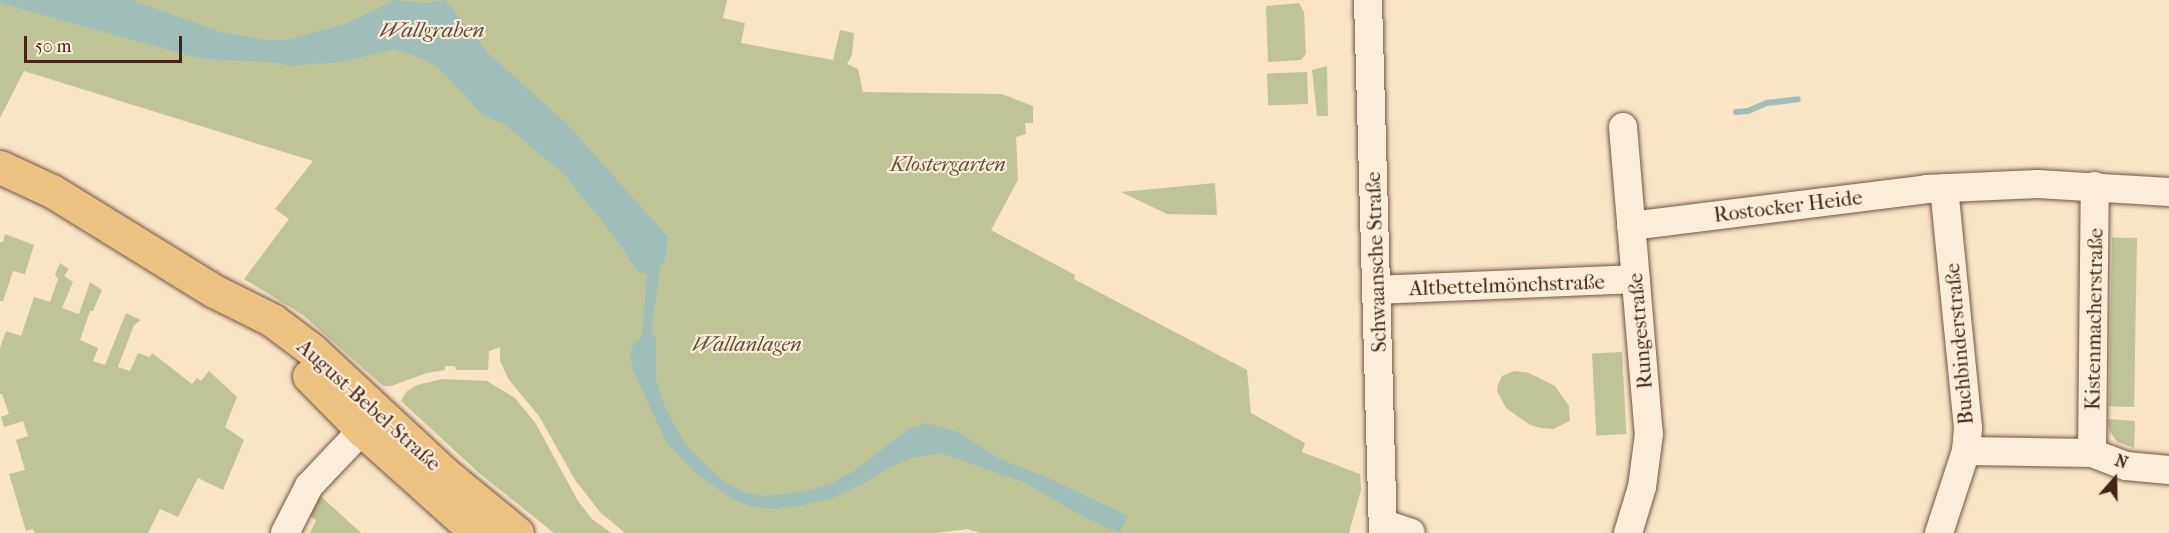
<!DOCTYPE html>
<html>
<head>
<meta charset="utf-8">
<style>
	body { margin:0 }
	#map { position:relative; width:2169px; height:533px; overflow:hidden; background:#f9e4c5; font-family:"IM FELL French Canon",serif }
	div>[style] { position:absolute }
	.green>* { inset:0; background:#bec495; transform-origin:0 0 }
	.water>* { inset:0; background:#9fbeba }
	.stream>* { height:6px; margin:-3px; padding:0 3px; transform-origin:3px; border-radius:3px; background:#9fbeba }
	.roads { filter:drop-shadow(0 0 2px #735441) drop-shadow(0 0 2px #735441) }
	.minor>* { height:28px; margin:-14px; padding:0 14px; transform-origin:14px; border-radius:14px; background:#fbedd9 }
	.major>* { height:33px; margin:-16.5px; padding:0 16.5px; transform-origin:16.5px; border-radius:16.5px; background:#ecc282 }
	span { translate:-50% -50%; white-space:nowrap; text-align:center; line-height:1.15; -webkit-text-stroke:4.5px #fbedd9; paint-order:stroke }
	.park-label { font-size:21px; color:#644c35; font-style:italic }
	.street-label { font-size:21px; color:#462415 }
	.water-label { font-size:22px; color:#5c4a3e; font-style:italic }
	.north { position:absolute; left:2085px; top:449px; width:60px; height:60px; -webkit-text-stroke:4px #fbedd9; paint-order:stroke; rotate:20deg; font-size:16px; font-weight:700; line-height:24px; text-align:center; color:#462415 }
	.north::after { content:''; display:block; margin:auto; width:21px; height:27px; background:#462415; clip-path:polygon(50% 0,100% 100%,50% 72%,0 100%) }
	.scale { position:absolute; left:24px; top:36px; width:158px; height:27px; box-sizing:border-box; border:3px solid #462415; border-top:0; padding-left:8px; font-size:18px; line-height:21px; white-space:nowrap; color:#462415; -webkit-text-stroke:4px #fbedd9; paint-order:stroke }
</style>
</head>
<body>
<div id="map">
	<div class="green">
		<div style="clip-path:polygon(0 0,727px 0,723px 18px,745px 23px,741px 43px,833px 60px,840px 30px,854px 33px,852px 55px,847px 64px,858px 69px,863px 92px,1002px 94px,1033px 106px,1033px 123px,1025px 123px,1026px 134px,1016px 137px,1018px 180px,991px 230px,1075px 275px,1074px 279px,1247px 370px,1251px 413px,1305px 443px,1302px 452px,1360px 474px,1361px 490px,1349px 533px,981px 533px,967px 529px,936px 533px,625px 533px,600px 512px,575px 480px,539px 416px,509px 380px,500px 361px,500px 347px,489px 351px,488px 370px,456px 370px,455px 366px,445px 366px,445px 370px,427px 373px,391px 386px,383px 386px,303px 315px,244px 279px,289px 219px,275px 209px,313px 161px,24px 71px,0 118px)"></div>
		<div style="clip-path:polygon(1299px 3px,1304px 12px,1306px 54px,1301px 60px,1268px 62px,1266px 6px)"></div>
		<div style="clip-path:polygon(1327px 66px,1328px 116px,1317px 116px,1312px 70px)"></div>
		<div style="left:1307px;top:72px;width:32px;height:40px;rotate:88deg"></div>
		<div style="clip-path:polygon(1215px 183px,1217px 215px,1167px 214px,1121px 192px)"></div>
		<div style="clip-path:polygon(5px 234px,34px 245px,25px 274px,13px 271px,3px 301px,0 301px,0 242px,3px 242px)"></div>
		<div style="left:2137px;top:238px;width:169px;height:25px;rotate:91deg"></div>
		<div style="clip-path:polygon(60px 263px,69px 269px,64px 276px,73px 282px,62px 308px,79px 314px,90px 282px,102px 290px,93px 311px,90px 311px,80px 340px,98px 348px,93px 361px,105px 365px,126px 313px,141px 320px,134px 325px,118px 367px,130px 371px,138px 353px,150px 357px,152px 353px,192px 384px,197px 378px,201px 381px,209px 371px,237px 397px,225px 427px,244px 440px,223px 490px,198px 478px,178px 517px,160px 509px,148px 533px,35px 533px,33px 529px,26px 531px,9px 474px,25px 470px,16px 440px,28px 436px,23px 421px,4px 427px,1px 417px,9px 414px,2px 394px,0 394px,0 348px,6px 331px,21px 336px,34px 297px,50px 302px,58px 279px,55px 275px)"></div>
		<div style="left:1622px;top:352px;width:82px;height:30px;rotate:87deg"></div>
		<div style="clip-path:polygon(1514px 371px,1529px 373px,1555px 386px,1569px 406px,1570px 421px,1553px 429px,1541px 428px,1530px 425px,1506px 408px,1497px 391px,1498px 385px,1502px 376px)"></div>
		<div style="clip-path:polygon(442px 379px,487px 381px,515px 398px,536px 424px,578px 501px,592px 519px,611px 533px,554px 533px,479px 473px,401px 401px,406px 392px,417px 385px)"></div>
		<div style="clip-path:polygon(2108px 419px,2135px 421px,2134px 448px,2117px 442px,2109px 430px)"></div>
		<div style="clip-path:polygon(314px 490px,361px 533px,310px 533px,316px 520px,303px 512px)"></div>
	</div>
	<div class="water">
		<div style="clip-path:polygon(0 0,131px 0,221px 32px,265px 40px,287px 40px,345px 24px,394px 0,426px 3px,445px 0,489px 54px,568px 125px,668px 237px,665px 259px,660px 268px,651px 333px,656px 338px,656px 379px,665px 408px,686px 445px,723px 481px,743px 492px,765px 496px,802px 492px,830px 484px,851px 473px,909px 429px,926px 423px,958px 432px,1000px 459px,1051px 479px,1128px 516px,1120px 533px,1086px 518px,1023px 482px,941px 453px,912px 458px,886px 469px,869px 481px,833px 498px,804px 505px,775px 509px,750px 506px,732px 499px,694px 472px,667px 443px,633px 371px,630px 355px,633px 344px,642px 336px,647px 274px,639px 272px,635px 268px,613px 235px,564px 174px,505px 125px,483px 115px,440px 69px,423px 59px,395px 49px,342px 62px,288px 66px,278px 63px,198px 58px,0 3px)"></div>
	</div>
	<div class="stream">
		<div style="left:1736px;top:112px;width:12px;rotate:-5deg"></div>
		<div style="left:1748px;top:111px;width:21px;rotate:-23deg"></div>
		<div style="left:1767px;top:103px;width:31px;rotate:-7deg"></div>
	</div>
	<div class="roads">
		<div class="minor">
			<div style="left:1368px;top:0;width:533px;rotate:88.39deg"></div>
			<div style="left:1623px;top:127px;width:308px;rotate:85.2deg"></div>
			<div style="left:1649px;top:434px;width:53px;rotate:97.5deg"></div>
			<div style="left:1642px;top:487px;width:48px;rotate:106.9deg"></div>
			<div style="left:1631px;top:226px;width:297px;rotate:-7.1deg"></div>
			<div style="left:1926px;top:189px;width:112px;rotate:-2.6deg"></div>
			<div style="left:2038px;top:184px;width:131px;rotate:3.5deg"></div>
			<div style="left:1377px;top:290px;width:259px;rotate:-2.4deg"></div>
			<div style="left:1966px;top:451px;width:126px;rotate:0.9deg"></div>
			<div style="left:2092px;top:453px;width:36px;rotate:21deg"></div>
			<div style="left:2126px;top:466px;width:43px;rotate:5.3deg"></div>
			<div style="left:2092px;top:453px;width:267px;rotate:-89.4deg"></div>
			<div style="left:1384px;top:524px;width:28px;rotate:18deg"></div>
			<div style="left:285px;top:533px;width:53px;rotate:-62.9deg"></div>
			<div style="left:309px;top:486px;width:77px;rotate:-46.6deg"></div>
			<div style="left:1939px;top:533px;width:86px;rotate:-71.8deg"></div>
			<div style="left:1966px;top:451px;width:23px;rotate:-85deg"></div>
			<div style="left:1968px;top:428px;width:241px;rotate:-95.7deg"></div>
		</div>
		<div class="major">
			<div style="left:0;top:167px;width:57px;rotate:24.8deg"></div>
			<div style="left:52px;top:191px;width:190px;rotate:31.7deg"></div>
			<div style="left:214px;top:291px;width:65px;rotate:26.6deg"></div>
			<div style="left:272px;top:320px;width:50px;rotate:36.9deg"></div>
			<div style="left:312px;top:350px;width:182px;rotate:43deg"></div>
			<div style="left:445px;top:474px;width:93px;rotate:39.3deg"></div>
			<div style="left:309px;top:376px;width:76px;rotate:45.5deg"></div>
			<div style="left:362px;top:430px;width:154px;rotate:41.8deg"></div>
		</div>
	</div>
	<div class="park-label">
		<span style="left:948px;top:164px">Klostergarten</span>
		<span style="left:747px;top:344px">Wallanlagen</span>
	</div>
	<div class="street-label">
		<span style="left:1788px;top:206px;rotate:-7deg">Rostocker Heide</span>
		<span style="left:1376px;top:262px;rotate:-92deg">Schwaansche Straße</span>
		<span style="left:1507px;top:285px;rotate:-2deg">Altbettelmönchstraße</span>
		<span style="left:2094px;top:319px;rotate:-89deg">Kistenmacherstraße</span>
		<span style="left:1640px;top:331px;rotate:-95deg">Rungestraße</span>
		<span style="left:1959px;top:344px;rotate:-95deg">Buchbinderstraße</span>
		<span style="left:369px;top:405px;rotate:42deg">August-Bebel-Straße</span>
	</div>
	<div class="water-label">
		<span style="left:432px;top:31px">Wallgraben</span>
	</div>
	<div class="north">N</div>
	<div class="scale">50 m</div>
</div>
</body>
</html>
